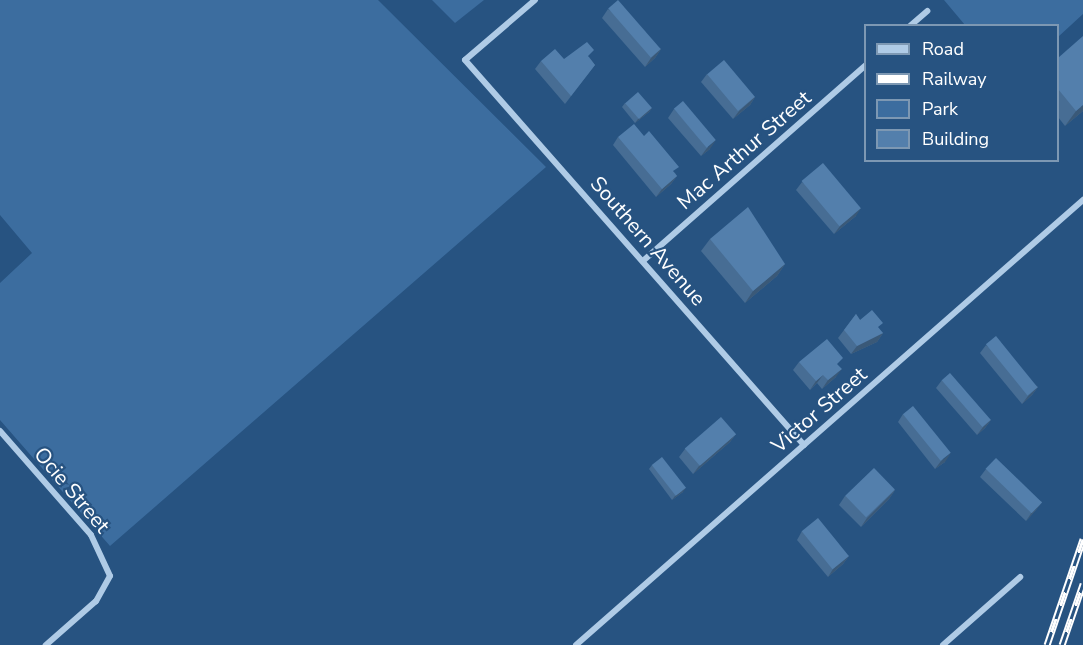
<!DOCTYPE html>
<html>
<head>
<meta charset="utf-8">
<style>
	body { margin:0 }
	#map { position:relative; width:1083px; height:645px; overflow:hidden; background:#275381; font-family:"Nunito Sans",sans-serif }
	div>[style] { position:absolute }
	.green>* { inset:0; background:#3c6d9f }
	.minor>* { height:6px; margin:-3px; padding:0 3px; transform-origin:3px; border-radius:3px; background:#afcbe6 }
	.rail>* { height:7px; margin-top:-3.5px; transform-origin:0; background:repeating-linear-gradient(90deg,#275381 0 14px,#fff 0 28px); box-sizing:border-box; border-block:2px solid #fff }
	.wall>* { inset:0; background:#476d94 }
	.shaded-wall>* { inset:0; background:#3a5978 }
	.building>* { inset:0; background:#537fac; transform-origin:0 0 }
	span { translate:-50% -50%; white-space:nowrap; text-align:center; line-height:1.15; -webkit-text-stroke:4.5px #275381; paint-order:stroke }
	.street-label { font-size:21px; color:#fff }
	.legend { position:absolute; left:864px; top:24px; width:195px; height:138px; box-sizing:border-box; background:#275381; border:2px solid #7d98b3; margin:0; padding:8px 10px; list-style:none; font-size:18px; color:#fff }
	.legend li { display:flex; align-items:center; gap:12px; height:30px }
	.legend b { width:30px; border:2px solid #7d98b3 }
</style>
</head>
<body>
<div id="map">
	<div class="green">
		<div style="clip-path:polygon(0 0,378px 0,546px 167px,110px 546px,0 420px,0 283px,32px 253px,0 215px)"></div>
		<div style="clip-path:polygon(432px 0,484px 0,455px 23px)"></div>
		<div style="clip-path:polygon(944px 0,1083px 0,1083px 14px,1058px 37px,1058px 26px,965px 25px)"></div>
	</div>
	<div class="minor">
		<div style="left:535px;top:0;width:92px;rotate:139.4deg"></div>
		<div style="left:465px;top:60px;width:513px;rotate:48.64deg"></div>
		<div style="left:910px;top:26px;width:23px;rotate:-41deg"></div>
		<div style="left:644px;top:260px;width:295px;rotate:-41.3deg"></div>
		<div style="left:0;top:431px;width:138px;rotate:48.8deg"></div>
		<div style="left:91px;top:535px;width:45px;rotate:65.1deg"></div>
		<div style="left:110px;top:576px;width:29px;rotate:119deg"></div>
		<div style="left:96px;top:601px;width:67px;rotate:138.7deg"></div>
		<div style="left:576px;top:645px;width:675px;rotate:-41.27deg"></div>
		<div style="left:943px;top:645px;width:103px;rotate:-41.4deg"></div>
	</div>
	<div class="rail">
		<div style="left:1047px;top:645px;width:112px;rotate:-71.2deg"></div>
		<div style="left:1062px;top:645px;width:65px;rotate:-71deg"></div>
	</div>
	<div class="wall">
		<div style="clip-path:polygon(608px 9px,661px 49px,655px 58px,645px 67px,602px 18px)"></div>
		<div style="clip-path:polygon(589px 57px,595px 65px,565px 104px,535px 69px,541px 61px)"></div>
		<div style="clip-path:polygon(1058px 58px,1083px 111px,1065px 126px,1058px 117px)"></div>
		<div style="clip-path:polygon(707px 74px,755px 97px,750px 105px,733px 119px,701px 82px)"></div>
		<div style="clip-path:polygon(625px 103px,652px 108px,649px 112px,635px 123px,622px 107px)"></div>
		<div style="clip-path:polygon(674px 109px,710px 149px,701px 156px,668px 118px)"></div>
		<div style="clip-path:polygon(618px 137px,675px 173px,677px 176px,671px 184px,656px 197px,613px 145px)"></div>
		<div style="clip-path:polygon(802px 182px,856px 216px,834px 234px,796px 190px)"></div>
		<div style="clip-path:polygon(710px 239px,785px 264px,777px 276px,745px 303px,701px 251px)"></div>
		<div style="clip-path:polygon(856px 314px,860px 320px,883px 333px,877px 342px,851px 354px,838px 338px)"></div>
		<div style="clip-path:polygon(986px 345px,1038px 387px,1032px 395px,1022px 404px,980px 353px)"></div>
		<div style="clip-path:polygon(799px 362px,838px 365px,836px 377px,822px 389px,817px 383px,810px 390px,793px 370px)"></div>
		<div style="clip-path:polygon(942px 380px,991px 420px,985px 428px,977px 435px,936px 388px)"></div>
		<div style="clip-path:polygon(903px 414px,945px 462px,935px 469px,898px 422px)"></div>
		<div style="clip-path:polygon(736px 434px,730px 442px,693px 474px,679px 457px,685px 449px)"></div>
		<div style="clip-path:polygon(652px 465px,683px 492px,672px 500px,649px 469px)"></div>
		<div style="clip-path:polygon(986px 469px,1042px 502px,1036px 510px,1026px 521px,980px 477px)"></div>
		<div style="clip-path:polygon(895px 490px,889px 499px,861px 527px,839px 505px,845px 496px)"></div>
		<div style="clip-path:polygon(802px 531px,849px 556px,843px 564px,828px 577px,797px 540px)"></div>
	</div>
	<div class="shaded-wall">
		<div style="clip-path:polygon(661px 49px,655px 58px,645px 67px,651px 58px)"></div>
		<div style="clip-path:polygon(755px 97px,750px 105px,733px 119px,739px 111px)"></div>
		<div style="clip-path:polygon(1083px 105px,1083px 111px,1065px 126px,1076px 111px)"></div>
		<div style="clip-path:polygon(652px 108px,649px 112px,635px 123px,638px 119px)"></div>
		<div style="clip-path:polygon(716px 140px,710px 149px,701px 156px,707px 148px)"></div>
		<div style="clip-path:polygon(677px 176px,671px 184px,656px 197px,662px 189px)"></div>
		<div style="clip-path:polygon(861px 208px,856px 216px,834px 234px,840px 226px)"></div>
		<div style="clip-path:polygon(785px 264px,777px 276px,745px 303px,753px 291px)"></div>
		<div style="clip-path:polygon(883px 333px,877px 342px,851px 354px,857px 346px)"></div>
		<div style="clip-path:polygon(842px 369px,836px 377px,822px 389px,828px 380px)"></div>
		<div style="clip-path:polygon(823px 375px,817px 383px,810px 390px,816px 381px)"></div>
		<div style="clip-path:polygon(1038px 387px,1032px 395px,1022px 404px,1028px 396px)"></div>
		<div style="clip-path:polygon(991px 420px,985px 428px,977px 435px,983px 427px)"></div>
		<div style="clip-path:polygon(736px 434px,730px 442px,693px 474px,699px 466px)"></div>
		<div style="clip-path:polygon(951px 453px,945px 462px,935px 469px,941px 461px)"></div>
		<div style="clip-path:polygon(686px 488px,683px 492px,672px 500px,675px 496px)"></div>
		<div style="clip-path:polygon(895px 490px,889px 499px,861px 527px,867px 518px)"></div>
		<div style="clip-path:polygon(1042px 502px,1036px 510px,1026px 521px,1032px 512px)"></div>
		<div style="clip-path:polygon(849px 556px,843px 564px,828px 577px,833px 569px)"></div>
	</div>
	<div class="building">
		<div style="left:618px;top:0;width:65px;height:13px;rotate:49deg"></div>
		<div style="clip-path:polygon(1083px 36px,1083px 105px,1076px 111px,1058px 89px,1058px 58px)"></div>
		<div style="clip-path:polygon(587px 42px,594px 50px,588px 56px,595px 65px,571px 96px,541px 61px,555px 49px,564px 59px)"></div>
		<div style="left:724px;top:60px;width:48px;height:22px;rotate:50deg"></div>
		<div style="left:638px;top:92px;width:21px;height:17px;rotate:49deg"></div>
		<div style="left:683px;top:101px;width:51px;height:12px;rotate:50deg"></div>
		<div style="clip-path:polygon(634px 124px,644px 136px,649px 131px,679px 167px,673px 171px,677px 176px,662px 189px,618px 137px)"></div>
		<div style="left:823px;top:163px;width:59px;height:28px;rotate:50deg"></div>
		<div style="clip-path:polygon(748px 207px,785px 264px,753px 291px,710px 239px)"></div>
		<div style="clip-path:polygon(872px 310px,883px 323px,878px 327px,883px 333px,857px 346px,844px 330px,856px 314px,860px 320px)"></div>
		<div style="left:996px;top:336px;width:66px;height:13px;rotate:51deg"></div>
		<div style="clip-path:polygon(827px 339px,843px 358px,837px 364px,842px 369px,828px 380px,823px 375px,816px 381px,799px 362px)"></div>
		<div style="left:950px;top:373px;width:62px;height:11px;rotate:49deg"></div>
		<div style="left:913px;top:406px;width:60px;height:13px;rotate:51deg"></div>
		<div style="left:721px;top:417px;width:23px;height:48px;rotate:49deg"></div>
		<div style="left:662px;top:457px;width:39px;height:13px;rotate:52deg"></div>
		<div style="left:996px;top:458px;width:64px;height:15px;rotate:44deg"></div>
		<div style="left:874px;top:468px;width:30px;height:40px;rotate:46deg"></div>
		<div style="left:818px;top:518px;width:49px;height:21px;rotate:51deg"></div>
	</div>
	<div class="street-label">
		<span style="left:744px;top:150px;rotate:-41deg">Mac Arthur Street</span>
		<span style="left:648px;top:241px;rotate:49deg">Southern Avenue</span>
		<span style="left:819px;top:410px;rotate:-41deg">Victor Street</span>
		<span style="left:72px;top:490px;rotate:50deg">Ocie Street</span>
	</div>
	<ul class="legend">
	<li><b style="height:8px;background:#afcbe6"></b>Road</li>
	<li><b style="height:8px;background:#fff"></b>Railway</li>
	<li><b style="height:16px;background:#3c6d9f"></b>Park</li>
	<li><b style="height:16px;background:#537fac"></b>Building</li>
	</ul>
</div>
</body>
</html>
